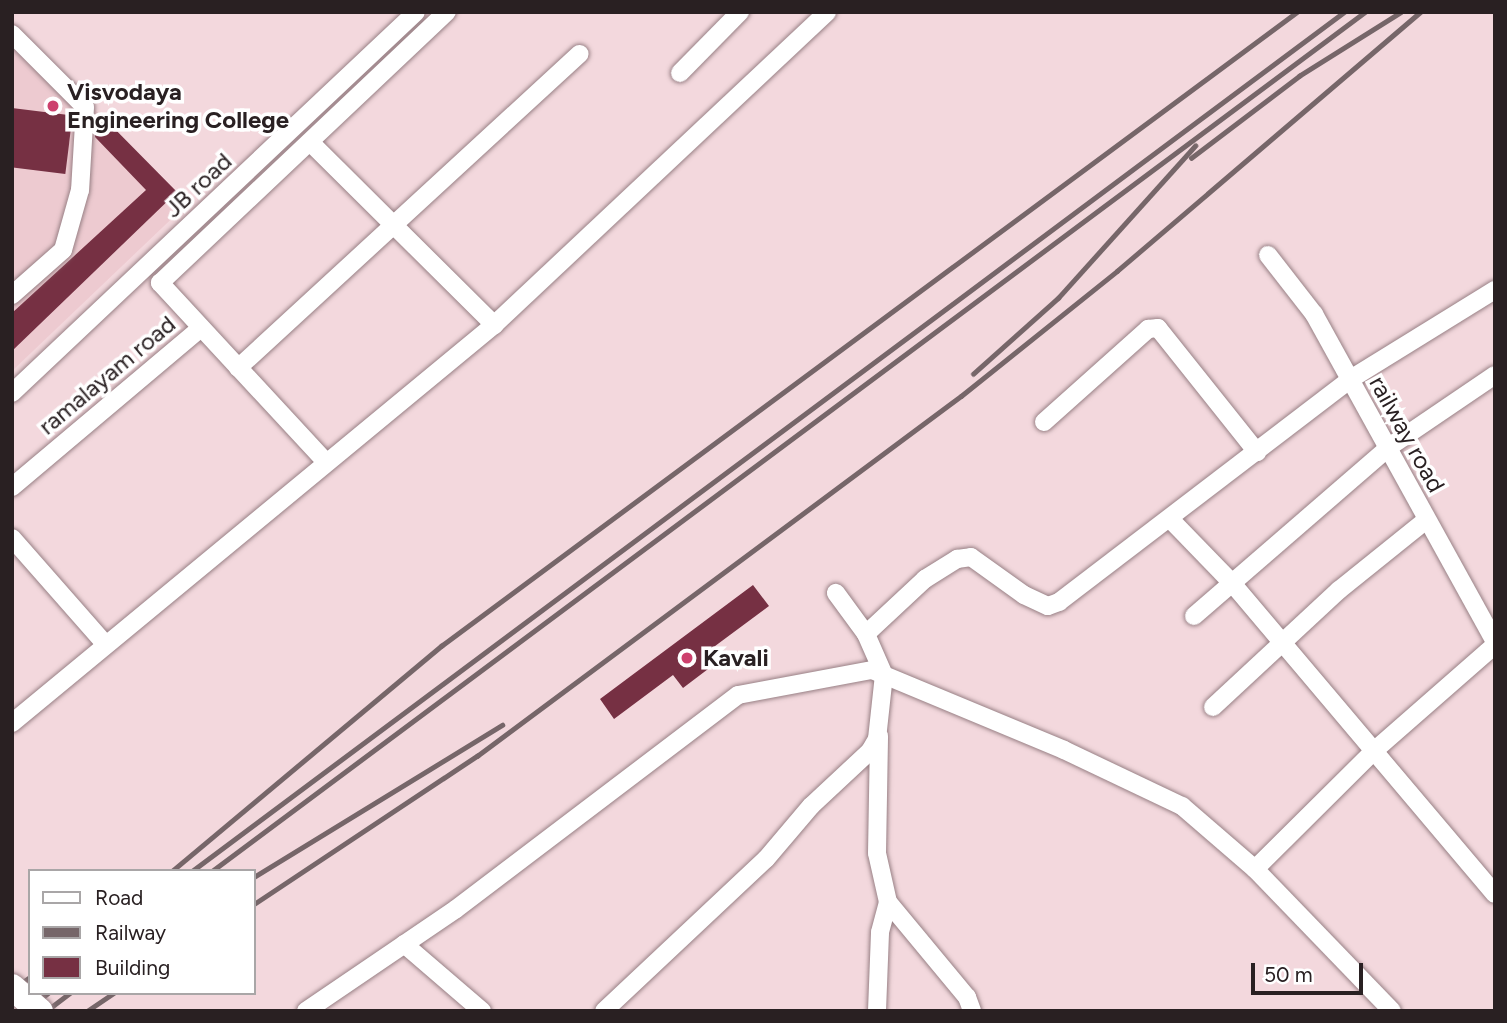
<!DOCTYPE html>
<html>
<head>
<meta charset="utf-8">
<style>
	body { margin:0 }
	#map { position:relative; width:1507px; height:1023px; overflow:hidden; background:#f3d8dd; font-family:Figtree,sans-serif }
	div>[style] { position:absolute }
	.built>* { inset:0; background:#edcad0 }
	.building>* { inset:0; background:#763043; transform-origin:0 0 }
	.roads { filter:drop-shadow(0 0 2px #988085) drop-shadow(0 0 2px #988085) }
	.minor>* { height:18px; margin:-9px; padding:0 9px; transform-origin:9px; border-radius:9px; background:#fff }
	.rail>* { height:4.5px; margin:-2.25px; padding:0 2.25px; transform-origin:2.25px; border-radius:2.25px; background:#766669 }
	.bridges { filter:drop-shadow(0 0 2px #988085) drop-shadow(0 0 2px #988085) }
	.highway-bridge>* { height:26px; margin:-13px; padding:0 13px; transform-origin:13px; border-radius:13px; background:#fff }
	.dots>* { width:19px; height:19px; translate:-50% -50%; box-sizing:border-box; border:4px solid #fff; border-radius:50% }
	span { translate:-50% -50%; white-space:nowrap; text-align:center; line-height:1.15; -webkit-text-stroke:7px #fff; paint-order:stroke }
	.poi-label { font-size:24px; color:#292022; font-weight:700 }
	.left { translate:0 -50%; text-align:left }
	.street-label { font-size:24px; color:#292022 }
	.frame { position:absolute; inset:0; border:14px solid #292022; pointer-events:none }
	.legend { position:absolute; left:28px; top:869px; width:228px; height:126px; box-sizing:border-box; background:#fff; border:2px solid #a9a6a7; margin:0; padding:9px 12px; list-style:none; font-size:21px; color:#292022 }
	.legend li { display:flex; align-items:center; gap:14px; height:35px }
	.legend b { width:35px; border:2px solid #a9a6a7 }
	.scale { position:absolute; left:1251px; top:963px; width:112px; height:32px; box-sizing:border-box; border:4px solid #292022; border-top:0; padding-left:9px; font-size:21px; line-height:24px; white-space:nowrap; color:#292022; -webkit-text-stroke:5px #fff; paint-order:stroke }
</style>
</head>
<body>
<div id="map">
	<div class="built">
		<div style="clip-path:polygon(12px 21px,185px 206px,12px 371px)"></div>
	</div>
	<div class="building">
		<div style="left:12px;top:108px;width:61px;height:59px;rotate:7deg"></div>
		<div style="clip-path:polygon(102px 116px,177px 192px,12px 351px,12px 313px,146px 190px,95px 137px,95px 122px)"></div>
		<div style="clip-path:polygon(753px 585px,769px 606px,707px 652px,716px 663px,683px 688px,673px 675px,614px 719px,600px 699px)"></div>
	</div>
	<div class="roads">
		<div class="minor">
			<div style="left:12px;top:34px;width:103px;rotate:45deg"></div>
			<div style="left:85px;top:107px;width:83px;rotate:93.4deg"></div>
			<div style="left:80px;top:190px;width:62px;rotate:105.8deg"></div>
			<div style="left:63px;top:250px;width:68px;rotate:138.6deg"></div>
			<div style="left:680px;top:73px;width:86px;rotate:-45.5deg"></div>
			<div style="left:310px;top:142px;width:260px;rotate:44.8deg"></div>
			<div style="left:1268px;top:255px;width:75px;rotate:52.1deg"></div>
			<div style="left:1314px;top:314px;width:375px;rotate:61.1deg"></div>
			<div style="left:238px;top:368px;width:464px;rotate:-42.6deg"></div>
			<div style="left:12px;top:393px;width:555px;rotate:-43.32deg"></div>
			<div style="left:1044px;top:422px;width:140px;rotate:-41.8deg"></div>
			<div style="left:1148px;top:329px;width:10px;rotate:-6deg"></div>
			<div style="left:1158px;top:328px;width:159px;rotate:51.4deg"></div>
			<div style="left:325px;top:461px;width:243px;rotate:-132.8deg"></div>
			<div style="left:160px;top:283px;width:395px;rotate:-43.4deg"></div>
			<div style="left:12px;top:487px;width:247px;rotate:-40.1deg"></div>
			<div style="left:1170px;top:519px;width:89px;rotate:45.9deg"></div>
			<div style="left:1232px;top:583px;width:407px;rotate:49.8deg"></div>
			<div style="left:12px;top:538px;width:142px;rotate:48.7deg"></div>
			<div style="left:1194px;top:616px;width:258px;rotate:-40.9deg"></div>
			<div style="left:1389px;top:447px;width:128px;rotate:-34.2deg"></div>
			<div style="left:866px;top:634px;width:81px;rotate:-43deg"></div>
			<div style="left:925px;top:579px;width:38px;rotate:-32deg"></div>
			<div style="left:957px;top:559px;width:14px;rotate:-8deg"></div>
			<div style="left:971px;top:557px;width:65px;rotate:35.6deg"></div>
			<div style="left:1024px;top:595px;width:26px;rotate:25deg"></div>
			<div style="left:1048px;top:606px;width:12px;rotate:-20deg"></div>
			<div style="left:1059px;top:602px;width:365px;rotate:-37.4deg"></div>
			<div style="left:1349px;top:380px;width:172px;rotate:-31.7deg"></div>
			<div style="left:1213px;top:707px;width:172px;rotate:-42.9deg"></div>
			<div style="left:1339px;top:590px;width:112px;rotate:-38.8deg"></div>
			<div style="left:12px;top:723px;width:625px;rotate:-39.55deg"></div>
			<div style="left:494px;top:325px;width:457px;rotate:-43.2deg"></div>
			<div style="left:1255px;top:869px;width:169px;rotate:-44.8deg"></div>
			<div style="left:1375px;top:750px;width:159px;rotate:-41.2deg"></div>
			<div style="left:888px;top:902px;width:124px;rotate:50.3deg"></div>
			<div style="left:967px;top:997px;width:15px;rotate:70deg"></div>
			<div style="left:404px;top:944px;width:103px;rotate:40.7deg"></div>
			<div style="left:306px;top:1011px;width:181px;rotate:-34.2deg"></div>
			<div style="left:456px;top:909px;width:354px;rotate:-37.2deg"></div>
			<div style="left:738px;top:695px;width:136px;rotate:-10.6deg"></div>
			<div style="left:872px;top:670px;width:208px;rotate:22.6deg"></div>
			<div style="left:1064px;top:750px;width:131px;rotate:25.4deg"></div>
			<div style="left:1182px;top:806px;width:96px;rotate:40.8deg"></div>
			<div style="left:1255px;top:869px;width:197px;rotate:46deg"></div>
			<div style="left:604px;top:1011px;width:222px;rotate:-43.2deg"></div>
			<div style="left:766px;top:859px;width:70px;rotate:-49.7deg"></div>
			<div style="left:811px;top:806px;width:81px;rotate:-43deg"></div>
			<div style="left:870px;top:751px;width:14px;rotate:-60deg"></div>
			<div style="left:877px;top:739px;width:64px;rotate:-83.8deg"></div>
			<div style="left:884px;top:675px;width:45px;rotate:-113.7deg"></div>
			<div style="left:866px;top:634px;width:51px;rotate:-126.2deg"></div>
			<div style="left:877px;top:1011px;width:79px;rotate:-87.8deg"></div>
			<div style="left:880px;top:932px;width:31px;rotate:-75deg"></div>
			<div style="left:888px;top:902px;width:50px;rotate:-102.7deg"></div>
			<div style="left:877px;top:853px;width:117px;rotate:-89deg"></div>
		</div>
	</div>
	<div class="rail">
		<div style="left:1191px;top:158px;width:136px;rotate:-37.2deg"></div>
		<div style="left:1299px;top:76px;width:120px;rotate:-32.1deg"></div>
		<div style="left:973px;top:374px;width:114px;rotate:-41.8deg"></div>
		<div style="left:1058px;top:298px;width:205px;rotate:-48deg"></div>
		<div style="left:172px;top:871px;width:351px;rotate:-39.9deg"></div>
		<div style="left:441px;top:646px;width:1065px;rotate:-36.53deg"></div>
		<div style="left:192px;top:871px;width:1437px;rotate:-36.71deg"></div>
		<div style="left:212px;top:871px;width:1438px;rotate:-36.69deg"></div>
		<div style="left:254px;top:877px;width:291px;rotate:-31.5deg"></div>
		<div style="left:254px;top:904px;width:268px;rotate:-33.6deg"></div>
		<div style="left:477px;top:756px;width:603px;rotate:-36.64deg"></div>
		<div style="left:961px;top:396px;width:200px;rotate:-38.7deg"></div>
		<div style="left:1117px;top:271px;width:399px;rotate:-40.5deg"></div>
		<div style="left:12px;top:990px;width:22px;rotate:-36deg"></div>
		<div style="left:12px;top:1004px;width:22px;rotate:-36deg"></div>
		<div style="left:25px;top:1011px;width:29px;rotate:-38deg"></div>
		<div style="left:46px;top:1011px;width:30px;rotate:-37deg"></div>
		<div style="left:87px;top:1011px;width:32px;rotate:-34deg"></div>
	</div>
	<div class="bridges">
		<div class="highway-bridge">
			<div style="left:12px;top:987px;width:37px;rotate:41deg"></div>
		</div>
	</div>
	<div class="dots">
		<div style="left:53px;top:106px;background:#cd406d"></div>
		<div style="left:687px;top:658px;background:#cd406d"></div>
	</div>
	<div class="poi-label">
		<span class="left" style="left:67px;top:106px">Visvodaya<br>Engineering College</span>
		<span class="left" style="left:703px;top:658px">Kavali</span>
	</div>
	<div class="street-label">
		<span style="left:198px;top:185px;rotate:-43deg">JB road</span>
		<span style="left:107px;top:375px;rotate:-40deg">ramalayam road</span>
		<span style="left:1407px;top:434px;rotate:61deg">railway road</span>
	</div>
	<div class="frame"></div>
	<ul class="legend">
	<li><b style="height:9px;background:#fff"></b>Road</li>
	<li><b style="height:9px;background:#766669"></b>Railway</li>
	<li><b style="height:19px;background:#763043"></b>Building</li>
	</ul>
	<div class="scale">50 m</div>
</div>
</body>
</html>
